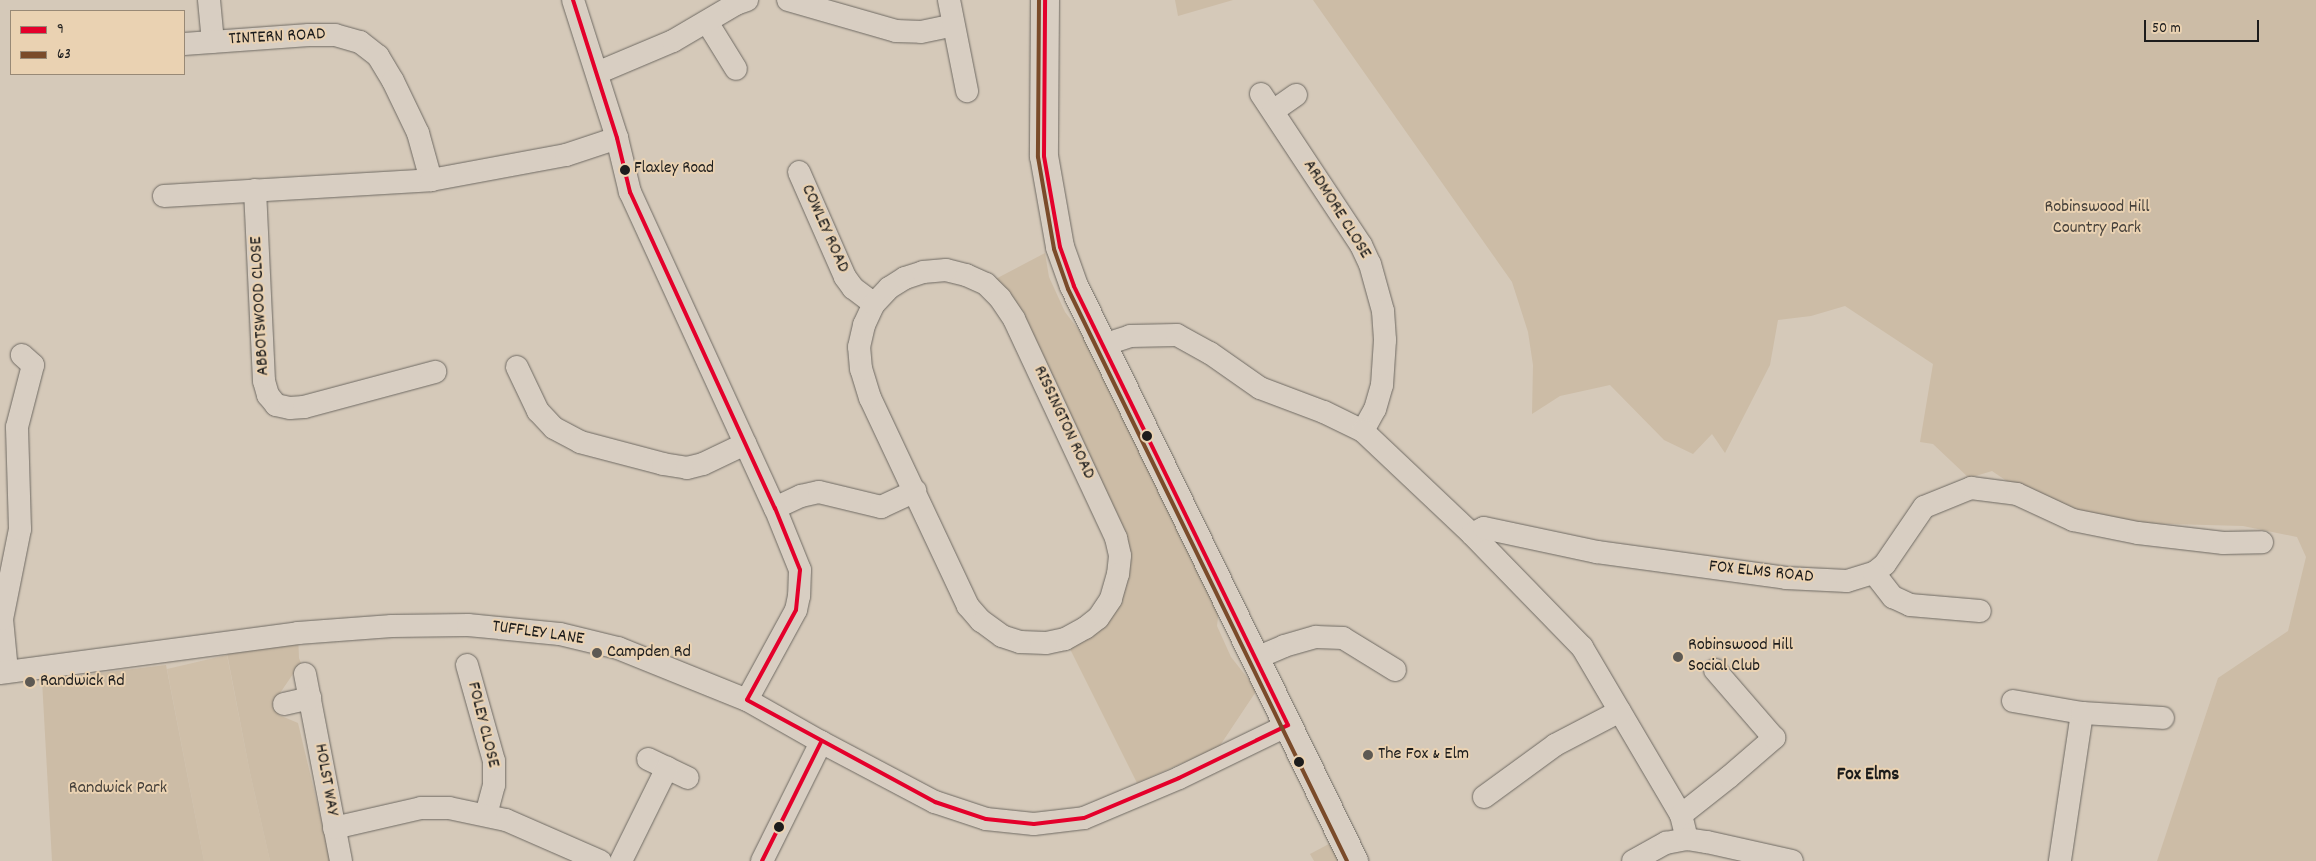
<!DOCTYPE html>
<html>
<head>
<meta charset="utf-8">
<style>
	body { margin:0 }
	#map { position:relative; width:2316px; height:861px; overflow:hidden; background:#d5c9b9; font-family:Dekko,sans-serif }
	div>[style] { position:absolute }
	.built>* { inset:0; background:#cfbfa9 }
	.green>* { inset:0; background:#ccbca6 }
	.roads { filter:drop-shadow(0 0 1px #6f6a63) drop-shadow(0 0 1px #6f6a63) }
	.minor>* { height:22px; margin:-11px; padding:0 11px; transform-origin:11px; border-radius:11px; background:#d8cec2 }
	.major>* { height:28px; margin:-14px; padding:0 14px; transform-origin:14px; border-radius:14px; background:#d8cec2 }
	.bus-1>* { height:4px; margin:-2px; padding:0 2px; transform-origin:2px; border-radius:2px; background:#e4002b }
	.bus-2>* { height:4px; margin:-2px; padding:0 2px; transform-origin:2px; border-radius:2px; background:#7a4b2a }
	.dots>* { width:14px; height:14px; translate:-50% -50%; box-sizing:border-box; border:2px solid #ead2b2; border-radius:50% }
	span { translate:-50% -50%; white-space:nowrap; text-align:center; line-height:1.15; -webkit-text-stroke:4px #ead2b2; paint-order:stroke }
	.bus-label { font-size:17px; color:#1c1c1c }
	.left { translate:0 -50%; text-align:left }
	.street-label { font-size:18px; color:#1c1c1c }
	.park-label { font-size:18px; color:#46413b }
	.poi-label { font-size:18px; color:#1c1c1c }
	.neighbourhood-label { font-size:19px; color:#1c1c1c; font-weight:700 }
	.legend { position:absolute; left:10px; top:10px; width:175px; height:65px; box-sizing:border-box; background:#ead2b2; border:1px solid #988976; margin:0; padding:6px 9px; list-style:none; font-size:15px; color:#1c1c1c }
	.legend li { display:flex; align-items:center; gap:10px; height:25px }
	.legend b { width:25px; border:1px solid #988976 }
	.scale { position:absolute; left:2144px; top:20px; width:115px; height:22px; box-sizing:border-box; border:2px solid #1c1c1c; border-top:0; padding-left:6px; font-size:15px; line-height:18px; white-space:nowrap; color:#1c1c1c; -webkit-text-stroke:4px #ead2b2; paint-order:stroke }
</style>
</head>
<body>
<div id="map">
	<div class="built">
		<div style="clip-path:polygon(227px 655px,250px 773px,270px 861px,204px 861px,167px 669px)"></div>
	</div>
	<div class="green">
		<div style="clip-path:polygon(1175px 0,1233px 0,1178px 16px)"></div>
		<div style="clip-path:polygon(1313px 0,2316px 0,2316px 861px,2157px 861px,2218px 678px,2288px 631px,2306px 557px,2297px 537px,2243px 526px,2133px 523px,2062px 509px,2017px 488px,1992px 471px,1969px 478px,1933px 444px,1920px 442px,1933px 364px,1845px 306px,1811px 316px,1778px 320px,1770px 365px,1725px 453px,1712px 434px,1693px 454px,1664px 440px,1610px 385px,1560px 396px,1532px 414px,1533px 365px,1528px 332px,1512px 282px)"></div>
		<div style="clip-path:polygon(1045px 253px,1049px 277px,1065px 312px,1085px 338px,1219px 609px,1217px 626px,1231px 657px,1257px 690px,1219px 747px,1137px 783px,1069px 647px,1085px 628px,1120px 556px,986px 284px)"></div>
		<div style="clip-path:polygon(298px 633px,299px 658px,305px 674px,293px 674px,276px 699px,279px 715px,298px 723px,331px 861px,270px 861px,250px 773px,225px 643px)"></div>
		<div style="clip-path:polygon(166px 665px,204px 861px,52px 861px,42px 680px)"></div>
		<div style="clip-path:polygon(1342px 837px,1354px 861px,1314px 861px,1310px 854px)"></div>
	</div>
	<div class="roads">
		<div class="minor">
			<div style="left:209px;top:0;width:42px;rotate:84.6deg"></div>
			<div style="left:573px;top:0;width:145px;rotate:72.3deg"></div>
			<div style="left:617px;top:138px;width:56px;rotate:76.5deg"></div>
			<div style="left:630px;top:192px;width:348px;rotate:65.4deg"></div>
			<div style="left:775px;top:508px;width:67px;rotate:68deg"></div>
			<div style="left:800px;top:570px;width:26px;rotate:92deg"></div>
			<div style="left:799px;top:596px;width:14px;rotate:102deg"></div>
			<div style="left:796px;top:610px;width:102px;rotate:118.6deg"></div>
			<div style="left:788px;top:0;width:112px;rotate:16deg"></div>
			<div style="left:896px;top:31px;width:25px;rotate:2deg"></div>
			<div style="left:921px;top:32px;width:33px;rotate:-12deg"></div>
			<div style="left:949px;top:0;width:93px;rotate:78.8deg"></div>
			<div style="left:707px;top:22px;width:55px;rotate:58.3deg"></div>
			<div style="left:184px;top:44px;width:125px;rotate:-4.1deg"></div>
			<div style="left:309px;top:35px;width:26px"></div>
			<div style="left:335px;top:35px;width:26px;rotate:16deg"></div>
			<div style="left:360px;top:42px;width:23px;rotate:38deg"></div>
			<div style="left:378px;top:56px;width:29px;rotate:59deg"></div>
			<div style="left:393px;top:81px;width:58px;rotate:64.3deg"></div>
			<div style="left:418px;top:133px;width:49px;rotate:74.5deg"></div>
			<div style="left:597px;top:73px;width:82px;rotate:-22.8deg"></div>
			<div style="left:673px;top:41px;width:73px;rotate:-30.4deg"></div>
			<div style="left:736px;top:4px;width:12px;rotate:-20deg"></div>
			<div style="left:1261px;top:94px;width:181px;rotate:56.5deg"></div>
			<div style="left:1361px;top:245px;width:21px;rotate:65deg"></div>
			<div style="left:1370px;top:264px;width:49px;rotate:74.5deg"></div>
			<div style="left:1383px;top:311px;width:29px;rotate:86deg"></div>
			<div style="left:1385px;top:340px;width:45px;rotate:93.8deg"></div>
			<div style="left:1382px;top:385px;width:25px;rotate:106deg"></div>
			<div style="left:1375px;top:409px;width:25px;rotate:119deg"></div>
			<div style="left:1273px;top:111px;width:28px;rotate:-35deg"></div>
			<div style="left:799px;top:172px;width:115px;rotate:66.3deg"></div>
			<div style="left:845px;top:277px;width:14px;rotate:54deg"></div>
			<div style="left:853px;top:288px;width:26px;rotate:37deg"></div>
			<div style="left:255px;top:190px;width:191px;rotate:87.3deg"></div>
			<div style="left:264px;top:381px;width:15px;rotate:74deg"></div>
			<div style="left:268px;top:395px;width:13px;rotate:51deg"></div>
			<div style="left:276px;top:405px;width:14px;rotate:12deg"></div>
			<div style="left:290px;top:408px;width:14px;rotate:-4deg"></div>
			<div style="left:304px;top:407px;width:136px;rotate:-15deg"></div>
			<div style="left:164px;top:196px;width:267px;rotate:-3.4deg"></div>
			<div style="left:431px;top:180px;width:137px;rotate:-10.5deg"></div>
			<div style="left:566px;top:155px;width:54px;rotate:-18.4deg"></div>
			<div style="left:946px;top:270px;width:21px;rotate:14deg"></div>
			<div style="left:966px;top:275px;width:22px;rotate:24deg"></div>
			<div style="left:986px;top:284px;width:20px;rotate:45deg"></div>
			<div style="left:1000px;top:298px;width:25px;rotate:56deg"></div>
			<div style="left:1014px;top:319px;width:242px;rotate:65deg"></div>
			<div style="left:1116px;top:538px;width:18px;rotate:77deg"></div>
			<div style="left:1120px;top:556px;width:18px;rotate:96deg"></div>
			<div style="left:1118px;top:574px;width:26px;rotate:106deg"></div>
			<div style="left:1111px;top:599px;width:23px;rotate:124deg"></div>
			<div style="left:1098px;top:618px;width:16px;rotate:142deg"></div>
			<div style="left:1085px;top:628px;width:23px;rotate:151deg"></div>
			<div style="left:1065px;top:639px;width:19px;rotate:168deg"></div>
			<div style="left:1046px;top:643px;width:26px;rotate:-178deg"></div>
			<div style="left:1020px;top:642px;width:19px;rotate:-162deg"></div>
			<div style="left:1002px;top:636px;width:26px;rotate:-144deg"></div>
			<div style="left:981px;top:621px;width:20px;rotate:-131deg"></div>
			<div style="left:968px;top:606px;width:230px;rotate:-115.2deg"></div>
			<div style="left:870px;top:398px;width:30px;rotate:-107deg"></div>
			<div style="left:861px;top:369px;width:22px;rotate:-95deg"></div>
			<div style="left:859px;top:347px;width:23px;rotate:-77deg"></div>
			<div style="left:864px;top:325px;width:23px;rotate:-65deg"></div>
			<div style="left:874px;top:304px;width:22px;rotate:-47deg"></div>
			<div style="left:889px;top:288px;width:19px;rotate:-32deg"></div>
			<div style="left:905px;top:278px;width:19px;rotate:-18deg"></div>
			<div style="left:923px;top:272px;width:23px;rotate:-5deg"></div>
			<div style="left:1103px;top:345px;width:28px;rotate:-18deg"></div>
			<div style="left:1130px;top:336px;width:47px;rotate:-1.2deg"></div>
			<div style="left:1177px;top:335px;width:38px;rotate:29deg"></div>
			<div style="left:1210px;top:353px;width:61px;rotate:35deg"></div>
			<div style="left:1260px;top:388px;width:68px;rotate:20.6deg"></div>
			<div style="left:1324px;top:412px;width:43px;rotate:26deg"></div>
			<div style="left:1363px;top:431px;width:150px;rotate:43.4deg"></div>
			<div style="left:1472px;top:534px;width:158px;rotate:45.8deg"></div>
			<div style="left:1582px;top:647px;width:195px;rotate:59.5deg"></div>
			<div style="left:1681px;top:815px;width:25px;rotate:76deg"></div>
			<div style="left:517px;top:367px;width:49px;rotate:64.5deg"></div>
			<div style="left:538px;top:411px;width:23px;rotate:47deg"></div>
			<div style="left:554px;top:428px;width:30px;rotate:28deg"></div>
			<div style="left:580px;top:442px;width:86px;rotate:14.8deg"></div>
			<div style="left:663px;top:464px;width:24px;rotate:9deg"></div>
			<div style="left:687px;top:468px;width:16px;rotate:-14deg"></div>
			<div style="left:703px;top:464px;width:47px;rotate:-25.5deg"></div>
			<div style="left:775px;top:508px;width:29px;rotate:-25deg"></div>
			<div style="left:801px;top:496px;width:18px;rotate:-13deg"></div>
			<div style="left:819px;top:492px;width:64px;rotate:13.6deg"></div>
			<div style="left:881px;top:507px;width:38px;rotate:-25deg"></div>
			<div style="left:1472px;top:534px;width:13px;rotate:-27deg"></div>
			<div style="left:1484px;top:528px;width:116px;rotate:12deg"></div>
			<div style="left:1597px;top:552px;width:191px;rotate:7.8deg"></div>
			<div style="left:1786px;top:578px;width:61px;rotate:2.8deg"></div>
			<div style="left:1847px;top:581px;width:28px;rotate:-17deg"></div>
			<div style="left:1874px;top:573px;width:14px;rotate:-39deg"></div>
			<div style="left:1885px;top:564px;width:69px;rotate:-55.6deg"></div>
			<div style="left:1924px;top:507px;width:51px;rotate:-22deg"></div>
			<div style="left:1971px;top:488px;width:46px;rotate:7.4deg"></div>
			<div style="left:2017px;top:494px;width:62px;rotate:24.9deg"></div>
			<div style="left:2073px;top:520px;width:66px;rotate:11.3deg"></div>
			<div style="left:2138px;top:533px;width:86px;rotate:6.7deg"></div>
			<div style="left:2223px;top:543px;width:39px;rotate:-1deg"></div>
			<div style="left:1874px;top:573px;width:31px;rotate:52deg"></div>
			<div style="left:1893px;top:597px;width:19px;rotate:25deg"></div>
			<div style="left:1910px;top:605px;width:70px;rotate:4.9deg"></div>
			<div style="left:1254px;top:659px;width:33px;rotate:-23deg"></div>
			<div style="left:1284px;top:646px;width:33px;rotate:-16deg"></div>
			<div style="left:1316px;top:637px;width:27px;rotate:2deg"></div>
			<div style="left:1343px;top:638px;width:61px;rotate:31.6deg"></div>
			<div style="left:467px;top:665px;width:100px;rotate:74.3deg"></div>
			<div style="left:494px;top:761px;width:24px;rotate:90deg"></div>
			<div style="left:494px;top:785px;width:31px;rotate:105deg"></div>
			<div style="left:7px;top:671px;width:52px;rotate:-95.5deg"></div>
			<div style="left:2px;top:619px;width:92px;rotate:-78.7deg"></div>
			<div style="left:20px;top:529px;width:102px;rotate:-91.7deg"></div>
			<div style="left:17px;top:427px;width:64px;rotate:-75.5deg"></div>
			<div style="left:33px;top:365px;width:15px;rotate:-138deg"></div>
			<div style="left:0;top:673px;width:301px;rotate:-7.6deg"></div>
			<div style="left:298px;top:633px;width:94px;rotate:-4.3deg"></div>
			<div style="left:392px;top:626px;width:76px;rotate:-0.8deg"></div>
			<div style="left:468px;top:625px;width:92px;rotate:5.6deg"></div>
			<div style="left:560px;top:634px;width:60px;rotate:13.6deg"></div>
			<div style="left:618px;top:648px;width:139px;rotate:22deg"></div>
			<div style="left:747px;top:700px;width:85px;rotate:29.6deg"></div>
			<div style="left:821px;top:742px;width:129px;rotate:27.8deg"></div>
			<div style="left:935px;top:802px;width:54px;rotate:18.4deg"></div>
			<div style="left:986px;top:819px;width:48px;rotate:5.9deg"></div>
			<div style="left:1034px;top:824px;width:50px;rotate:-6.8deg"></div>
			<div style="left:1084px;top:818px;width:103px;rotate:-22.8deg"></div>
			<div style="left:1179px;top:778px;width:121px;rotate:-25.9deg"></div>
			<div style="left:305px;top:674px;width:190px;rotate:79.1deg"></div>
			<div style="left:2013px;top:701px;width:70px;rotate:9.9deg"></div>
			<div style="left:2082px;top:713px;width:150px;rotate:98.5deg"></div>
			<div style="left:284px;top:704px;width:27px;rotate:-13deg"></div>
			<div style="left:2082px;top:713px;width:81px;rotate:3.5deg"></div>
			<div style="left:648px;top:759px;width:44px;rotate:25.4deg"></div>
			<div style="left:1484px;top:797px;width:88px;rotate:-36.2deg"></div>
			<div style="left:1555px;top:745px;width:73px;rotate:-27.6deg"></div>
			<div style="left:1681px;top:815px;width:61px;rotate:-38.4deg"></div>
			<div style="left:1729px;top:777px;width:60px;rotate:-40.9deg"></div>
			<div style="left:1774px;top:738px;width:90px;rotate:-130.9deg"></div>
			<div style="left:334px;top:828px;width:89px;rotate:-12.9deg"></div>
			<div style="left:421px;top:808px;width:28px"></div>
			<div style="left:449px;top:808px;width:58px;rotate:11.9deg"></div>
			<div style="left:506px;top:820px;width:103px;rotate:23.6deg"></div>
			<div style="left:621px;top:861px;width:104px;rotate:-63.7deg"></div>
			<div style="left:762px;top:861px;width:133px;rotate:-63.6deg"></div>
			<div style="left:1633px;top:861px;width:38px;rotate:-29deg"></div>
			<div style="left:1666px;top:843px;width:21px;rotate:-11deg"></div>
			<div style="left:1687px;top:839px;width:20px;rotate:9deg"></div>
			<div style="left:1707px;top:842px;width:87px;rotate:12.6deg"></div>
		</div>
		<div class="major">
			<div style="left:1045px;top:0;width:156px;rotate:90.4deg"></div>
			<div style="left:1044px;top:156px;width:92px;rotate:80deg"></div>
			<div style="left:1060px;top:247px;width:41px;rotate:70.3deg"></div>
			<div style="left:1074px;top:286px;width:640px;rotate:64.04deg"></div>
		</div>
	</div>
	<div class="bus-1">
		<div style="left:573px;top:0;width:145px;rotate:72.3deg"></div>
		<div style="left:617px;top:138px;width:56px;rotate:76.5deg"></div>
		<div style="left:630px;top:192px;width:348px;rotate:65.4deg"></div>
		<div style="left:775px;top:508px;width:67px;rotate:68deg"></div>
		<div style="left:800px;top:570px;width:40px;rotate:95.7deg"></div>
		<div style="left:796px;top:610px;width:102px;rotate:118.6deg"></div>
		<div style="left:747px;top:700px;width:214px;rotate:28.5deg"></div>
		<div style="left:935px;top:802px;width:54px;rotate:18.4deg"></div>
		<div style="left:986px;top:819px;width:48px;rotate:5.9deg"></div>
		<div style="left:1034px;top:824px;width:50px;rotate:-6.8deg"></div>
		<div style="left:1084px;top:818px;width:103px;rotate:-22.8deg"></div>
		<div style="left:1179px;top:778px;width:121px;rotate:-25.9deg"></div>
		<div style="left:1288px;top:725px;width:488px;rotate:-116deg"></div>
		<div style="left:1074px;top:286px;width:41px;rotate:-109.7deg"></div>
		<div style="left:1060px;top:247px;width:92px;rotate:-100deg"></div>
		<div style="left:1044px;top:156px;width:156px;rotate:-89.6deg"></div>
		<div style="left:762px;top:861px;width:133px;rotate:-63.6deg"></div>
	</div>
	<div class="bus-2">
		<div style="left:1039px;top:0;width:157px;rotate:90.4deg"></div>
		<div style="left:1038px;top:157px;width:93px;rotate:80.1deg"></div>
		<div style="left:1054px;top:249px;width:42px;rotate:70.7deg"></div>
		<div style="left:1068px;top:289px;width:636px;rotate:64deg"></div>
	</div>
	<div class="dots">
		<div style="left:625px;top:170px;background:#1c1c1c"></div>
		<div style="left:1147px;top:436px;background:#1c1c1c"></div>
		<div style="left:597px;top:653px;background:#5d5953"></div>
		<div style="left:1678px;top:657px;background:#5d5953"></div>
		<div style="left:30px;top:682px;background:#5d5953"></div>
		<div style="left:1368px;top:755px;background:#5d5953"></div>
		<div style="left:1299px;top:762px;background:#1c1c1c"></div>
		<div style="left:779px;top:827px;background:#1c1c1c"></div>
	</div>
	<div class="bus-label">
		<span class="left" style="left:634px;top:170px">Flaxley Road</span>
	</div>
	<div class="street-label">
		<span style="left:277px;top:38px;rotate:-3deg">TINTERN ROAD</span>
		<span style="left:1336px;top:210px;rotate:58deg">ARDMORE CLOSE</span>
		<span style="left:824px;top:229px;rotate:66deg">COWLEY ROAD</span>
		<span style="left:261px;top:306px;rotate:-93deg">ABBOTSWOOD CLOSE</span>
		<span style="left:1063px;top:423px;rotate:65deg">RISSINGTON ROAD</span>
		<span style="left:1761px;top:573px;rotate:6deg">FOX ELMS ROAD</span>
		<span style="left:538px;top:634px;rotate:8deg">TUFFLEY LANE</span>
		<span style="left:482px;top:725px;rotate:76deg">FOLEY CLOSE</span>
		<span style="left:325px;top:780px;rotate:80deg">HOLST WAY</span>
	</div>
	<div class="park-label">
		<span style="left:2097px;top:219px">Robinswood Hill<br>Country Park</span>
		<span style="left:118px;top:789px">Randwick Park</span>
	</div>
	<div class="poi-label">
		<span class="left" style="left:1688px;top:657px">Robinswood Hill<br>Social Club</span>
		<span class="left" style="left:607px;top:653px">Campden Rd</span>
		<span class="left" style="left:40px;top:682px">Randwick Rd</span>
		<span class="left" style="left:1378px;top:755px">The Fox &amp; Elm</span>
	</div>
	<div class="neighbourhood-label">
		<span style="left:1868px;top:776px">Fox Elms</span>
	</div>
	<ul class="legend">
	<li><b style="height:6px;background:#e4002b"></b>9</li>
	<li><b style="height:6px;background:#7a4b2a"></b>63</li>
	</ul>
	<div class="scale">50 m</div>
</div>
</body>
</html>
